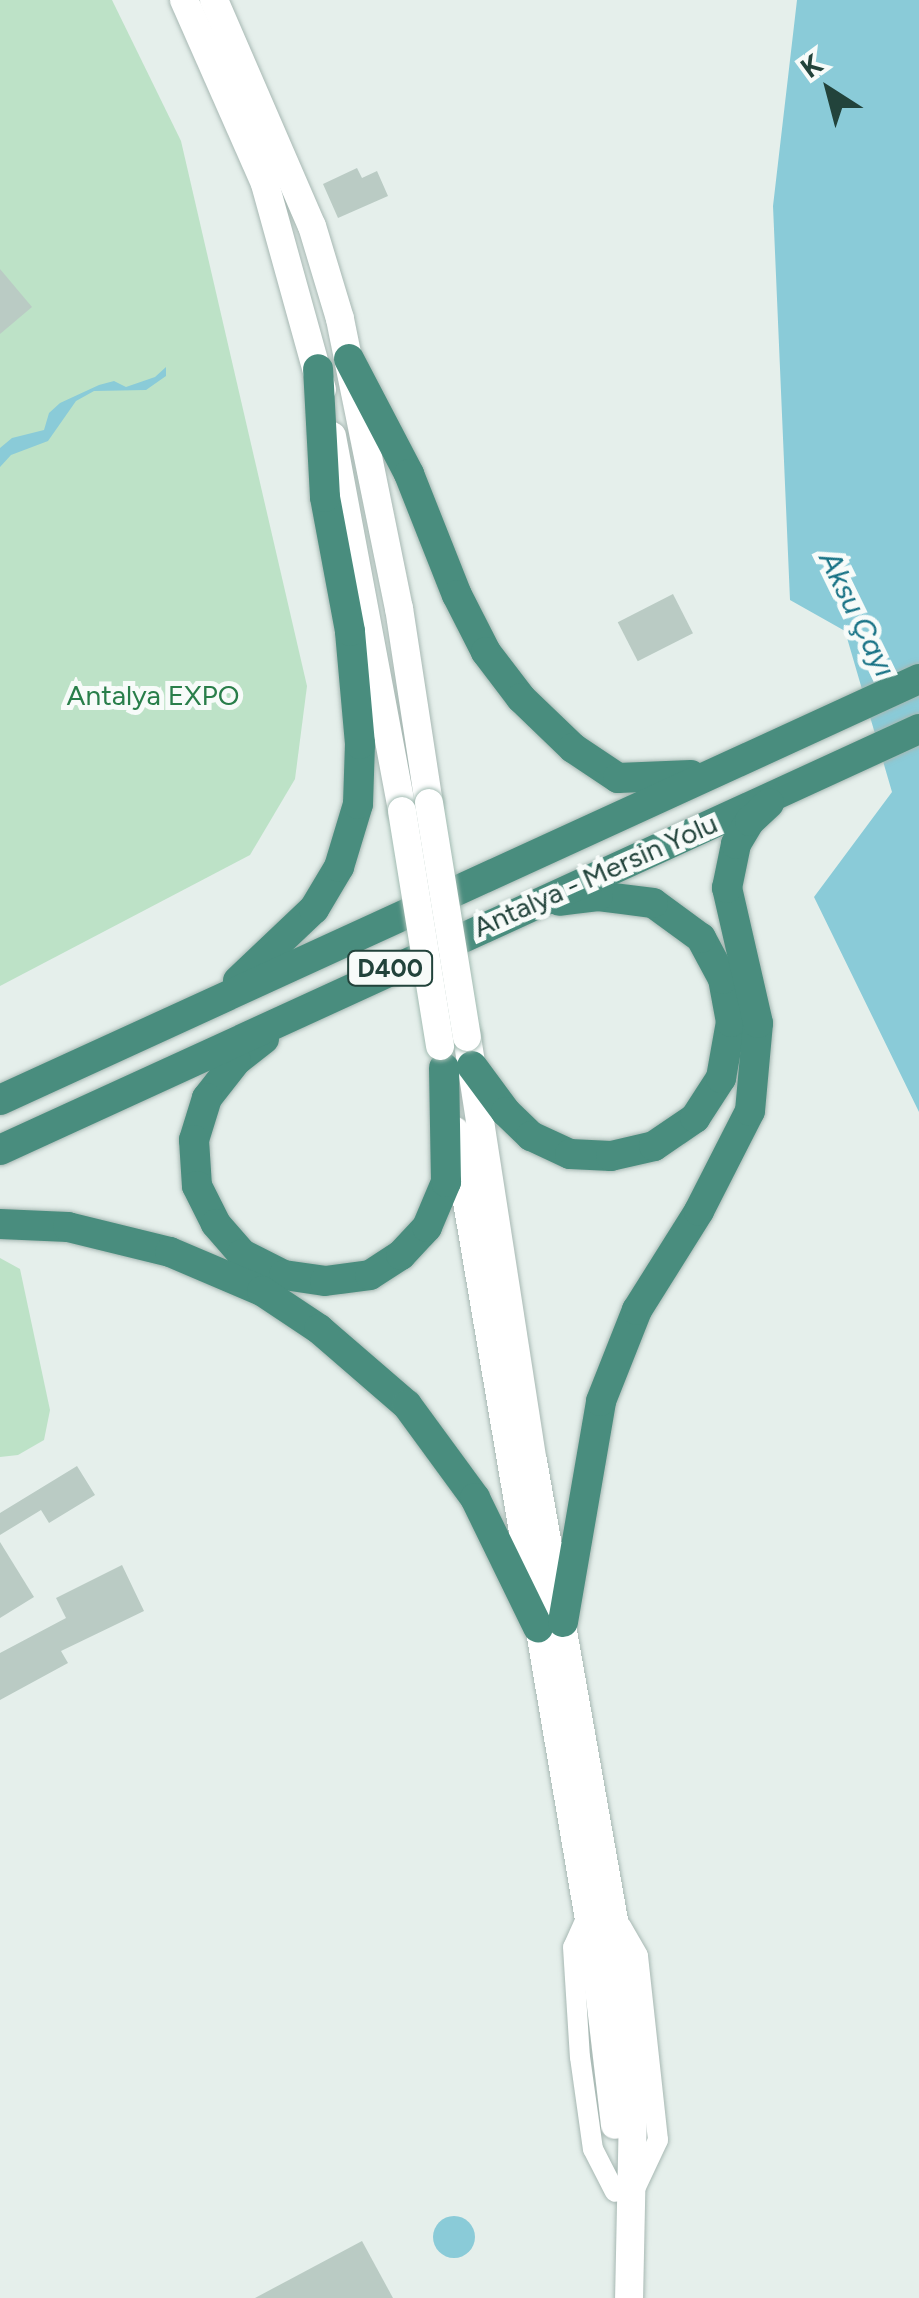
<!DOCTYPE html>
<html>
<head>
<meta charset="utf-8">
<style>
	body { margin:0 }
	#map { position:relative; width:919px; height:2298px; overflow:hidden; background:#e5efeb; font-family:Figtree,sans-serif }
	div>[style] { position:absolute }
	.green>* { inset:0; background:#bde2c7 }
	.water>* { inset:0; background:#8acbd8 }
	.round { border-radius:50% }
	.building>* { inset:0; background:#bacbc4; transform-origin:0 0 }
	.roads { filter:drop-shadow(0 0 2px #a7b8b3) drop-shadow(0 0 2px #a7b8b3) }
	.minor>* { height:20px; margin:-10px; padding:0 10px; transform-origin:10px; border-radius:10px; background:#fff }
	.secondary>* { height:28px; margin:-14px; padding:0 14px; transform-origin:14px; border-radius:14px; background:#fff }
	.trunk>* { height:30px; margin:-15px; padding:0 15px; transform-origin:15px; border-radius:15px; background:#498d7e }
	.bridges { filter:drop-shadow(0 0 2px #a3bcb3) drop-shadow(0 0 2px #a3bcb3) }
	.secondary-bridge>* { height:28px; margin:-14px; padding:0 14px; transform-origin:14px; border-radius:14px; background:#fff }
	span { translate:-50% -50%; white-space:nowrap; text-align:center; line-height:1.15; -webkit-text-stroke:10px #f7fbf9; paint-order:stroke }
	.shield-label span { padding:2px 8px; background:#f7fbf9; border:2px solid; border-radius:8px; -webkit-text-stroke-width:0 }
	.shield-label { font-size:25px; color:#22433b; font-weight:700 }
	.park-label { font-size:28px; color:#297e4a }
	.street-label { font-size:28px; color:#22433b }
	.water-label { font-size:30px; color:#177285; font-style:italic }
	.north { position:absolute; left:779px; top:40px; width:100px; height:100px; -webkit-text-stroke:8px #f7fbf9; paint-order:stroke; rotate:324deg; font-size:28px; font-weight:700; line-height:40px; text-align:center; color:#22433b }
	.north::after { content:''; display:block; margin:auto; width:35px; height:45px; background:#22433b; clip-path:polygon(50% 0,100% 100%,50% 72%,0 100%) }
</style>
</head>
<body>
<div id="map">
	<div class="green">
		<div style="clip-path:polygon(0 0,112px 0,181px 141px,307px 686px,295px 779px,250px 855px,0 986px)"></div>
		<div style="clip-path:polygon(0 1258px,20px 1269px,50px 1410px,44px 1440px,18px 1455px,0 1457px)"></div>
	</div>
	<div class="water">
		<div style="clip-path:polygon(797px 0,919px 0,919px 1112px,814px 897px,892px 792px,845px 631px,790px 600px,773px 206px)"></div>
		<div style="clip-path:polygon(166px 367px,166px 376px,146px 390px,94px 391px,76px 401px,48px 441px,11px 455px,0 467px,0 448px,12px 438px,44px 430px,49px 413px,60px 403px,99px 385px,114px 381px,126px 387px,155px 377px)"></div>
		<div class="round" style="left:433px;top:2216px;width:42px;height:42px"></div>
	</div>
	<div class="building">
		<div style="clip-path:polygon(357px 168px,362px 178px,377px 171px,388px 196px,338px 218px,323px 184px)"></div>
		<div style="clip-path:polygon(0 269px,32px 307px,0 334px)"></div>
		<div style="left:673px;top:594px;width:44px;height:62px;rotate:63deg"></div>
		<div style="clip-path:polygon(77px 1466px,95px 1495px,49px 1523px,41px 1510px,0 1535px,0 1513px)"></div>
		<div style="clip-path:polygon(0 1542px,34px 1597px,0 1618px)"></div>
		<div style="clip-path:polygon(122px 1565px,144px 1611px,61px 1651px,68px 1663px,0 1700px,0 1653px,66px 1618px,56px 1598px)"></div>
		<div style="clip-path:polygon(362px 2241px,393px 2298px,255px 2298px)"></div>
	</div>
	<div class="roads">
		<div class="minor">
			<div style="left:588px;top:1914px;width:36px;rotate:114deg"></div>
			<div style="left:573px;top:1947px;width:110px;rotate:86.4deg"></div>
			<div style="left:580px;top:2057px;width:93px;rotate:82deg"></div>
			<div style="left:593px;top:2149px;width:48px;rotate:62.9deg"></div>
			<div style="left:621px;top:1926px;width:34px;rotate:60deg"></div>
			<div style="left:638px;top:1956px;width:185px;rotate:83.8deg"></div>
			<div style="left:658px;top:2140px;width:56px;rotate:115.2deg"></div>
		</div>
		<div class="secondary">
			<div style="left:184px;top:0;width:201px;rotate:66.2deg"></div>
			<div style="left:265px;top:184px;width:213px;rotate:74.5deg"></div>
			<div style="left:214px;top:0;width:246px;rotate:66.6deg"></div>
			<div style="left:312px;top:226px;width:97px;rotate:73.2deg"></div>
			<div style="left:340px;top:319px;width:295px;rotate:78.5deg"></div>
			<div style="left:399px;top:608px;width:197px;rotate:81.3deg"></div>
			<div style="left:332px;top:436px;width:381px;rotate:79.4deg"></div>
			<div style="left:467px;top:1037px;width:429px;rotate:81.2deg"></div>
			<div style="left:533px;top:1461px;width:494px;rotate:80deg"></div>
			<div style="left:619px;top:1947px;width:164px;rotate:85.1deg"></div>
			<div style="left:633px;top:2110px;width:188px;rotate:91.2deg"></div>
			<div style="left:455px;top:1131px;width:836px;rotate:80.36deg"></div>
			<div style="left:595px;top:1955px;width:171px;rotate:83.3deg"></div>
		</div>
		<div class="trunk">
			<div style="left:349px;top:359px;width:130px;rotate:62.4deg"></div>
			<div style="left:409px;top:474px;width:130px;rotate:68.4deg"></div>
			<div style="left:457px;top:595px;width:64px;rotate:63deg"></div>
			<div style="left:486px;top:652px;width:58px;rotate:52.7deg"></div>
			<div style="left:521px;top:698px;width:72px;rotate:43.9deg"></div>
			<div style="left:573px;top:748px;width:54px;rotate:33.7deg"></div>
			<div style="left:618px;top:778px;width:73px;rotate:-2.4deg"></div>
			<div style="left:238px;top:981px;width:105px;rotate:-43.5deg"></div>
			<div style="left:314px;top:909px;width:49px;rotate:-59.2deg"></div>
			<div style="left:339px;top:867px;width:66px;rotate:-73.2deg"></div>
			<div style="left:358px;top:804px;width:60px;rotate:-88.1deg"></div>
			<div style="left:360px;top:744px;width:113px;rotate:-95.1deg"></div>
			<div style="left:350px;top:631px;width:136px;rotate:-100.6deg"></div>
			<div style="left:325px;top:497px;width:128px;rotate:-93.1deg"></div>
			<div style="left:264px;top:1039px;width:36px;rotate:142deg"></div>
			<div style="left:236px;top:1061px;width:47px;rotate:128.1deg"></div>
			<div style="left:207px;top:1098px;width:44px;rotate:107.2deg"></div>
			<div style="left:194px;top:1140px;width:46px;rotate:86.3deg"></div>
			<div style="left:197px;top:1186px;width:42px;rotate:63.4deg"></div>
			<div style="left:216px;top:1224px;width:40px;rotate:49deg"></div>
			<div style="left:242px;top:1254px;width:47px;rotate:26.6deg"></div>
			<div style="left:284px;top:1275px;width:41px;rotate:8.3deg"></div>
			<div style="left:325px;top:1281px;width:45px;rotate:-7.6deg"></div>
			<div style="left:370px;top:1275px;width:37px;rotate:-33deg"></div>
			<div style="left:401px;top:1255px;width:38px;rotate:-47deg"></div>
			<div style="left:427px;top:1227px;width:49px;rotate:-67.1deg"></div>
			<div style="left:446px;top:1182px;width:114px;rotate:-91deg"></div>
			<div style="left:472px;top:1066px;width:57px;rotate:53.5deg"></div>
			<div style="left:506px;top:1112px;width:35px;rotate:44deg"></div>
			<div style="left:531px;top:1136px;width:43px;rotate:24.8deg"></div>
			<div style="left:570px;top:1154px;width:41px;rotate:2.8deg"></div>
			<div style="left:611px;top:1156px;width:44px;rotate:-13.1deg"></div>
			<div style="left:654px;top:1146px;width:50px;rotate:-34.3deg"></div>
			<div style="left:695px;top:1118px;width:48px;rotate:-57deg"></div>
			<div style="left:721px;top:1078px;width:57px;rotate:-79.9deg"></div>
			<div style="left:731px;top:1022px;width:44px;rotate:-100.5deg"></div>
			<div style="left:723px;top:979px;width:47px;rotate:-118.2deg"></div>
			<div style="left:701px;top:938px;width:59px;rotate:-143.9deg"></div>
			<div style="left:653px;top:903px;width:55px;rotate:-172.7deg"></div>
			<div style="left:598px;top:896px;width:39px;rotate:173deg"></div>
			<div style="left:0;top:1100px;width:1011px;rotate:-24.61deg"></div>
			<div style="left:0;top:1150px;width:1011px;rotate:-24.61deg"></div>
			<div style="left:0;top:1224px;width:68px;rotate:2.5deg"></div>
			<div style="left:68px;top:1227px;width:105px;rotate:13.8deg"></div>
			<div style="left:170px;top:1252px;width:100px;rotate:23deg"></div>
			<div style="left:262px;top:1291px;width:69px;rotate:33.7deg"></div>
			<div style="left:319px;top:1329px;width:116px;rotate:40.8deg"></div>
			<div style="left:407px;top:1405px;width:115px;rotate:53.8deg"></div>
			<div style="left:475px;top:1498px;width:144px;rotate:64deg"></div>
			<div style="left:563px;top:1622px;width:224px;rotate:-80.2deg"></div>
			<div style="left:601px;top:1401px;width:98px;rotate:-68.4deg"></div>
			<div style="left:637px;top:1310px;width:117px;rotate:-57.9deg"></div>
			<div style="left:699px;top:1211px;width:112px;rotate:-63deg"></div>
			<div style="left:750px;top:1111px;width:88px;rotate:-84.8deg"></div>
			<div style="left:758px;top:1023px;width:139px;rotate:-102.9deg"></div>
			<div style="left:727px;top:888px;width:45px;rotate:-78.4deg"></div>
			<div style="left:736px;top:844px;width:27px;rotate:-59deg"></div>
			<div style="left:750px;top:821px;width:26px;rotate:-43deg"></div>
		</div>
	</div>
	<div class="bridges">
		<div class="secondary-bridge">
			<div style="left:429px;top:803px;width:237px;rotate:80.8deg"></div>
			<div style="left:402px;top:811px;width:238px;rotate:80.8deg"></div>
		</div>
	</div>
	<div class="shield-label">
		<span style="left:390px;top:968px">D400</span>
	</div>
	<div class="park-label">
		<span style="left:153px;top:695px">Antalya EXPO</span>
	</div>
	<div class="street-label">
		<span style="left:595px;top:875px;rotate:-24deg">Antalya - Mersin Yolu</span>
	</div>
	<div class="water-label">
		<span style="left:857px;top:614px;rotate:64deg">Aksu Çayı</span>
	</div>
	<div class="north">K</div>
</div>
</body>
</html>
